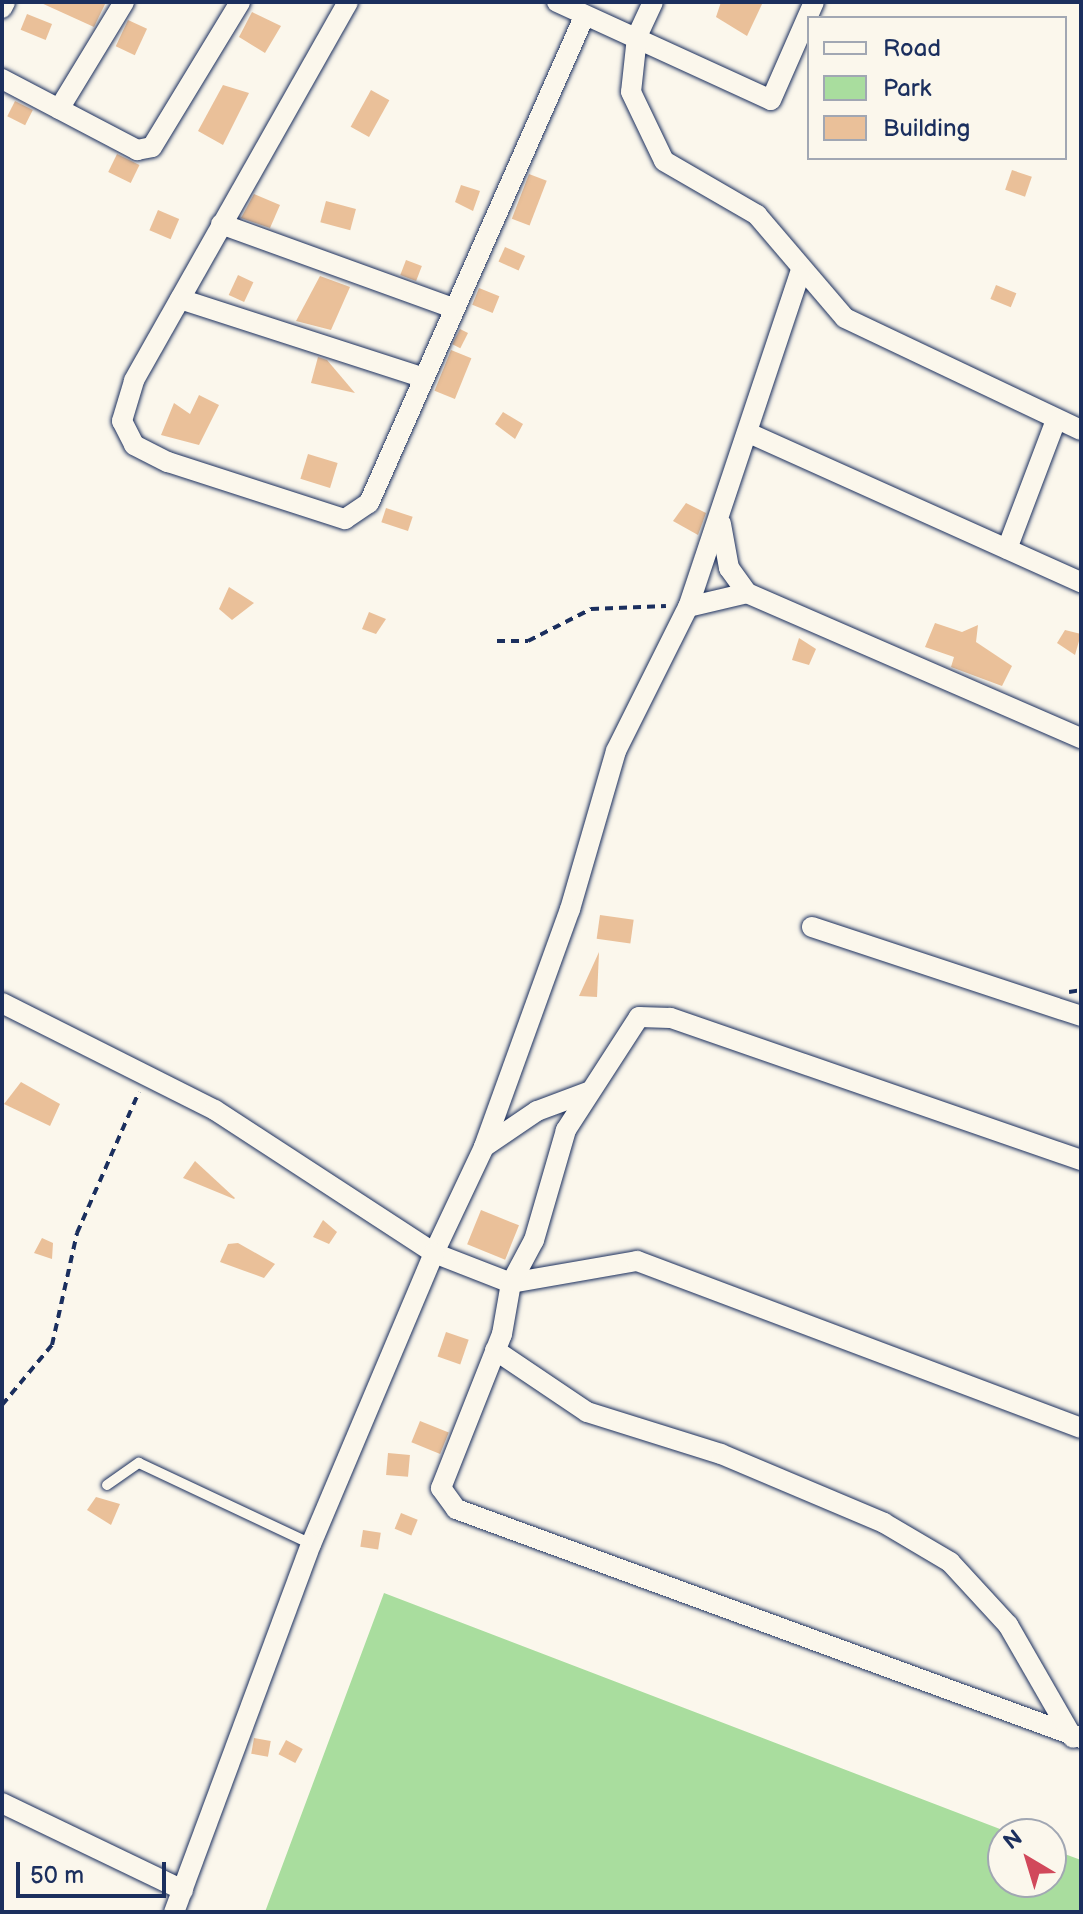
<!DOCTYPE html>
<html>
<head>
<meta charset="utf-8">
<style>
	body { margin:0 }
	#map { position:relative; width:1083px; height:1914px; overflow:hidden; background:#fbf7ec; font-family:"Balsamiq Sans",sans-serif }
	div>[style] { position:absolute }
	.green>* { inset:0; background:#a9dd9e }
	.building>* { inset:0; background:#eac099; transform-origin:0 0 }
	.path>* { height:4px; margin-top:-2px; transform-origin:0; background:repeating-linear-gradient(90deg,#1b2f5e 0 8px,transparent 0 14px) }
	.roads { filter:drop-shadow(0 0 2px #1b2f5e) drop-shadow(0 0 2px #1b2f5e) }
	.lane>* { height:10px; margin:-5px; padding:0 5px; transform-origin:5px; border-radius:5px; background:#fbf7ec }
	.street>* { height:20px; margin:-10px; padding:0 10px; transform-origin:10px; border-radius:10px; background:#fbf7ec }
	span { translate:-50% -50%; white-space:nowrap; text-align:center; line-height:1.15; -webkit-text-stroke:6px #fbf7ec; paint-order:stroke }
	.frame { position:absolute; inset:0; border:4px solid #1b2f5e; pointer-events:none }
	.legend { position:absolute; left:807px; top:16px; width:260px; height:144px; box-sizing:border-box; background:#fbf7ec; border:2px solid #a1a7b3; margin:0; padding:10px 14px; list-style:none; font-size:24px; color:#1b2f5e }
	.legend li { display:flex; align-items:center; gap:16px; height:40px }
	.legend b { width:40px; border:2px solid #a1a7b3 }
	.north { position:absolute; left:987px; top:1818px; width:80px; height:80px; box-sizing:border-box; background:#fbf7ec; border:2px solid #a1a7b3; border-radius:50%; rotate:322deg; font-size:22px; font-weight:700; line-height:32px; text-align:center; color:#1b2f5e }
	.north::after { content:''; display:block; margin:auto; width:28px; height:36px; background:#d1495b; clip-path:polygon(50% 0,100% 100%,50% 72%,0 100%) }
	.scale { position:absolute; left:16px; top:1862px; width:150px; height:36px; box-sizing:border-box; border:4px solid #1b2f5e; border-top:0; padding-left:10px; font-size:24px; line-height:28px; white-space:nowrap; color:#1b2f5e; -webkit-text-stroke:6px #fbf7ec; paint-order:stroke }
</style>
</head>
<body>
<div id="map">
	<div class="green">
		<div style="clip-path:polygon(384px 1593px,1013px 1834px,1003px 1834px,1003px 1882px,1051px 1882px,1051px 1849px,1081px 1860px,1081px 1912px,265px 1912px)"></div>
	</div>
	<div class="building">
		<div style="clip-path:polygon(39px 2px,106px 2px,94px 27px)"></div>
		<div style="clip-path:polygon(721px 2px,763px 2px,747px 36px,716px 17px)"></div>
		<div style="clip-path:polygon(252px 12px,281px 26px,265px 53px,239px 37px)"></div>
		<div style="left:27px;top:14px;width:27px;height:17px;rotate:22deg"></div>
		<div style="left:128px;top:20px;width:21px;height:29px;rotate:25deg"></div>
		<div style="clip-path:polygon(223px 85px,249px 93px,223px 145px,198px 131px)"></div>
		<div style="left:371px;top:90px;width:21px;height:42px;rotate:29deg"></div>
		<div style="left:15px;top:101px;width:20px;height:17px;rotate:27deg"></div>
		<div style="left:117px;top:154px;width:25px;height:20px;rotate:26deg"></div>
		<div style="left:1012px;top:170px;width:21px;height:21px;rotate:19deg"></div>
		<div style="left:529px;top:174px;width:19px;height:48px;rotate:21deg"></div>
		<div style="clip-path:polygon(461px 185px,480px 191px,473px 211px,455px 202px)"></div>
		<div style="clip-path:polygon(254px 194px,280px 205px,270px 228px,241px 218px)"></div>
		<div style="left:326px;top:201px;width:31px;height:22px;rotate:15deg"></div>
		<div style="left:158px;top:210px;width:23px;height:22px;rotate:23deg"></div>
		<div style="left:505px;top:247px;width:22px;height:16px;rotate:24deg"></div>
		<div style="left:406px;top:260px;width:17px;height:16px;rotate:21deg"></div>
		<div style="left:238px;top:275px;width:17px;height:22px;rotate:25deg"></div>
		<div style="clip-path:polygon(320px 276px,350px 287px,331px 330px,296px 321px)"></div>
		<div style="left:996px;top:285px;width:22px;height:15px;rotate:22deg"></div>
		<div style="left:479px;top:288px;width:22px;height:18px;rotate:22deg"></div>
		<div style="left:460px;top:329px;width:9px;height:17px;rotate:27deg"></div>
		<div style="left:451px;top:350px;width:22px;height:44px;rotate:22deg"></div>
		<div style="clip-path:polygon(318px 357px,327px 360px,355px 393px,311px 383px)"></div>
		<div style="clip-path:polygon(199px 395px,219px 405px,199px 445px,161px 435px,174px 403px,190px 414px)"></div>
		<div style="clip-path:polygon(503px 412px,523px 424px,515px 439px,495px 424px)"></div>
		<div style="left:308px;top:454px;width:31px;height:26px;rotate:17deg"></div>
		<div style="clip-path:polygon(686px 503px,706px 513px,698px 535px,673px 521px)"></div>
		<div style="left:386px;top:508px;width:28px;height:15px;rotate:18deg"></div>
		<div style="clip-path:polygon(229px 587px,254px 603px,232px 620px,219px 609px)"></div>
		<div style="clip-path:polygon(369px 612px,386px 619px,376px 634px,362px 629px)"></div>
		<div style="clip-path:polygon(935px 623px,962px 632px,978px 625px,976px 642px,1012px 666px,1002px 686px,951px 667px,954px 657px,925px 647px)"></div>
		<div style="clip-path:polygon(1065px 630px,1081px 634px,1075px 655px,1057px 643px)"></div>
		<div style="clip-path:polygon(799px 638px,816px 649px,809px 665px,792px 660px)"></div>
		<div style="left:600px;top:915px;width:34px;height:24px;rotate:8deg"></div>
		<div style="clip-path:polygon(599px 952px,597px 997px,579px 996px)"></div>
		<div style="clip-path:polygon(21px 1082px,60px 1104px,50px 1126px,4px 1104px)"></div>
		<div style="clip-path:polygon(195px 1161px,235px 1198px,234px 1199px,183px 1178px)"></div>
		<div style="left:481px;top:1210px;width:41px;height:37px;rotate:22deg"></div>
		<div style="clip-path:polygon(323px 1220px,337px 1232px,329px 1244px,313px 1237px)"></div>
		<div style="clip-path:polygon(42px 1238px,53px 1243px,52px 1259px,34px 1253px)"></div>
		<div style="clip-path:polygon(238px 1243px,275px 1264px,264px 1278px,220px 1262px,228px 1244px)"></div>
		<div style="left:446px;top:1332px;width:24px;height:26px;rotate:19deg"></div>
		<div style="left:420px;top:1421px;width:31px;height:23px;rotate:22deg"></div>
		<div style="left:388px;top:1453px;width:22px;height:22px;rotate:5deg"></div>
		<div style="clip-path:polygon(96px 1497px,120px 1504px,111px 1525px,87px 1510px)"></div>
		<div style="left:401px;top:1513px;width:18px;height:17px;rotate:22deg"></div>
		<div style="left:363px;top:1530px;width:18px;height:17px;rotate:9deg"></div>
		<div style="left:254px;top:1738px;width:17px;height:16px;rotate:10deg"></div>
		<div style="left:286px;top:1740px;width:19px;height:16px;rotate:28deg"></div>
	</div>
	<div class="path">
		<div style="left:497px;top:641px;width:31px"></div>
		<div style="left:528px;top:641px;width:71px;rotate:-26.9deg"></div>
		<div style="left:591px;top:609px;width:75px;rotate:-2.3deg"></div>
		<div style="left:1069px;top:992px;width:12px;rotate:-9deg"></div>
		<div style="left:2px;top:1405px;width:78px;rotate:-50.2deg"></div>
		<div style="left:52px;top:1345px;width:115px;rotate:-77.4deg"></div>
		<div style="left:77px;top:1233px;width:154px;rotate:-66.3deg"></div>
	</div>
	<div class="roads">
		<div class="lane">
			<div style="left:107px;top:1485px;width:39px;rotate:-35deg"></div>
			<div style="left:139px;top:1463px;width:190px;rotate:25.2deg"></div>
		</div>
		<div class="street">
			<div style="left:348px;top:2px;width:435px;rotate:119.5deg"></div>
			<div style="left:134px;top:381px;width:42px;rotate:106.7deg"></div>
			<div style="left:122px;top:421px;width:27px;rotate:63deg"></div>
			<div style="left:134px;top:445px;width:38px;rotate:27deg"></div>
			<div style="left:168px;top:462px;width:186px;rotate:17.9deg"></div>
			<div style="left:345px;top:519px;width:29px;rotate:-34deg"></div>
			<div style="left:369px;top:503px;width:531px;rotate:-66.14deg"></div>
			<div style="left:557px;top:2px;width:235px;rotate:24.6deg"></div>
			<div style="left:771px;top:100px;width:107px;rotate:-66.3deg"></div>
			<div style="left:653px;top:2px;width:38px;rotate:115deg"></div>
			<div style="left:637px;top:37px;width:55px;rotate:96.2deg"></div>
			<div style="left:631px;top:92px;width:76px;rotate:64.4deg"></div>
			<div style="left:664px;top:161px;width:108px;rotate:30.1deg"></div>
			<div style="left:757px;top:215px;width:135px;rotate:49.5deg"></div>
			<div style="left:845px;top:318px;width:261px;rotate:25.4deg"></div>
			<div style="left:2px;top:8px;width:7px;rotate:-63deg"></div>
			<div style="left:2px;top:79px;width:153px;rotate:27.7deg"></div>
			<div style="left:137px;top:150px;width:15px;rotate:-11deg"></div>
			<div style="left:152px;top:147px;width:170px;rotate:-58.7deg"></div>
			<div style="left:59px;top:109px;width:125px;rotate:-58.7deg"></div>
			<div style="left:221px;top:224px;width:247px;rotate:19.9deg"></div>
			<div style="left:800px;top:273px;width:352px;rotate:108.5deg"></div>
			<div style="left:688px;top:607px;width:161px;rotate:116.6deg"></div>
			<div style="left:616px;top:751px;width:165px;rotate:106.2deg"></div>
			<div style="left:570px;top:909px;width:253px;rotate:109.9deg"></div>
			<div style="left:484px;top:1147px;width:117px;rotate:115.3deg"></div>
			<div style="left:434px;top:1253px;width:83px;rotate:21.3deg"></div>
			<div style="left:511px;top:1283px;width:128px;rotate:-9.9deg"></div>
			<div style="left:637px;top:1261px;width:474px;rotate:20.6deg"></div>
			<div style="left:180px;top:299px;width:256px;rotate:17.9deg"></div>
			<div style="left:751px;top:434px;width:362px;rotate:24.2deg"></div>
			<div style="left:721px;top:524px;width:45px;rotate:79.7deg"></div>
			<div style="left:729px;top:568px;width:31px;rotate:54deg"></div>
			<div style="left:1007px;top:549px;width:138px;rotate:-69.2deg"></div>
			<div style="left:688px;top:607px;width:61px;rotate:-13.3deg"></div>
			<div style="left:747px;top:593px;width:364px;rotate:23.5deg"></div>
			<div style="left:812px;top:927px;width:283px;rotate:18.3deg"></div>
			<div style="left:2px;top:1003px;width:238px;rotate:26.7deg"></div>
			<div style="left:215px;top:1110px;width:262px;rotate:33.1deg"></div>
			<div style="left:434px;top:1253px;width:316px;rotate:112.9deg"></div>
			<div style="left:311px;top:1544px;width:393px;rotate:110.4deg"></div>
			<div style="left:484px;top:1147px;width:64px;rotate:-34.2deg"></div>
			<div style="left:537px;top:1111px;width:54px;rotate:-20.4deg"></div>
			<div style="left:1081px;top:1160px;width:435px;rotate:-160.9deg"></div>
			<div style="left:670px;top:1018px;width:31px;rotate:-178deg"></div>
			<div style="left:639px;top:1017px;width:135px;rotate:122.9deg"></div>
			<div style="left:566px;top:1130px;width:115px;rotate:106.2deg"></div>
			<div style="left:534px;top:1240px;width:49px;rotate:118.1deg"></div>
			<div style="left:511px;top:1283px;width:52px;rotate:100deg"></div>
			<div style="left:502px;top:1334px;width:166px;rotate:111.6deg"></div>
			<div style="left:441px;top:1488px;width:26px;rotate:54deg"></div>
			<div style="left:456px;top:1509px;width:666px;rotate:20.12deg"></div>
			<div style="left:495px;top:1350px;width:111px;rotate:34deg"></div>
			<div style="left:587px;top:1412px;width:140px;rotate:17.4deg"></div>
			<div style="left:721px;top:1454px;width:177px;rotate:22.9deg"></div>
			<div style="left:884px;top:1523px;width:77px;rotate:30.6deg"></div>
			<div style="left:950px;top:1562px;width:86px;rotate:47.4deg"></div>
			<div style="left:1008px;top:1625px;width:130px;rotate:60.1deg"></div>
			<div style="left:2px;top:1803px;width:201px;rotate:25.7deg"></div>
		</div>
	</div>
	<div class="frame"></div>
	<ul class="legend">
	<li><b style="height:10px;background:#fbf7ec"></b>Road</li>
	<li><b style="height:22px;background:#a9dd9e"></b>Park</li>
	<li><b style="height:22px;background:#eac099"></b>Building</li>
	</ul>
	<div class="north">N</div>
	<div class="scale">50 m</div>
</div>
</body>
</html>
